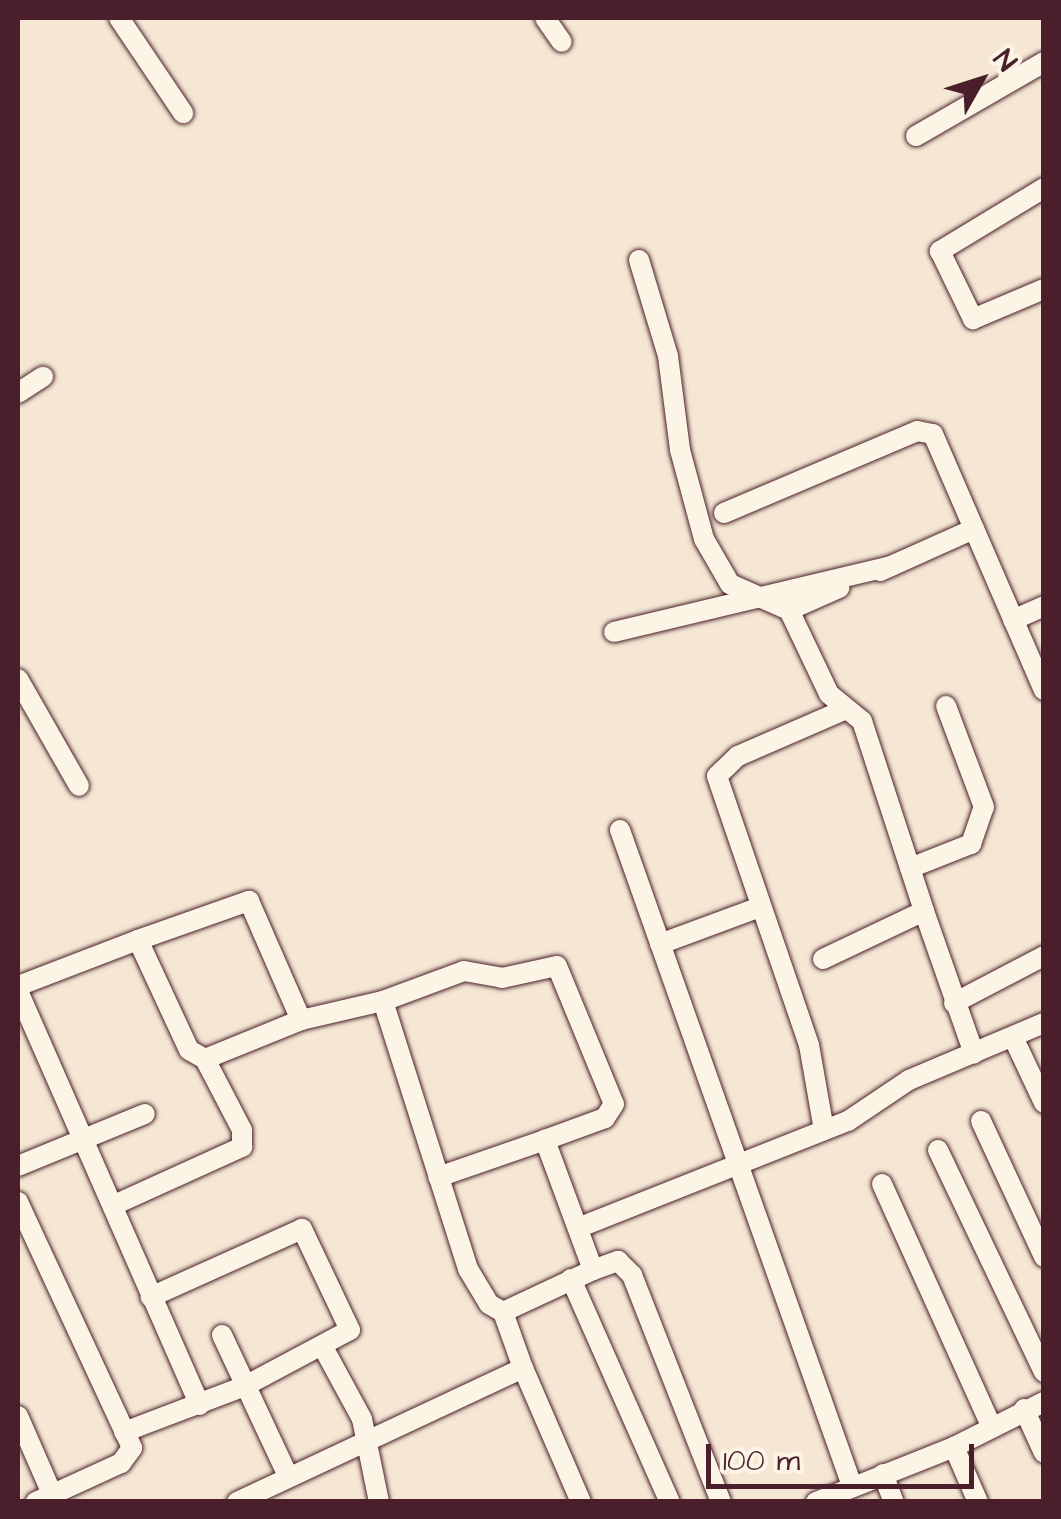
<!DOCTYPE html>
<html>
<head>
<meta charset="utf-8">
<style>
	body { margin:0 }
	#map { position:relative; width:1061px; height:1519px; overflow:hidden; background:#f5e7d3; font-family:"Architects Daughter",sans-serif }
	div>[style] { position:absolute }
	.roads { filter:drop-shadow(0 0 2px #4a1f2b) drop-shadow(0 0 2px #4a1f2b) }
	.street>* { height:20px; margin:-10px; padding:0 10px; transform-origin:10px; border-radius:10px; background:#fcf5e5 }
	span { translate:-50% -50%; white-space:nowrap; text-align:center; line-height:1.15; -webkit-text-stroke:9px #fcf5e5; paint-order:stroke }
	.frame { position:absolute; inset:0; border:20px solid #4a1f2b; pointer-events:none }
	.north { position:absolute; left:931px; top:30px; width:100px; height:100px; -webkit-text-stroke:8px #fcf5e5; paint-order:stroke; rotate:51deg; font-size:28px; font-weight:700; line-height:40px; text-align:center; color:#4a1f2b }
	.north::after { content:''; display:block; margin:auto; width:35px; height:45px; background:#4a1f2b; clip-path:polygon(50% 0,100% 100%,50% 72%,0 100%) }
	.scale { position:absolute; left:706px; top:1444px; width:268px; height:45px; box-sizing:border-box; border:5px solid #4a1f2b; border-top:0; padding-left:12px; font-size:30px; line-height:35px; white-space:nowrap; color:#4a1f2b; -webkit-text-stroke:8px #fcf5e5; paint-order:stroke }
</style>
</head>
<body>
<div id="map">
	<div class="roads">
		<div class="street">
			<div style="left:119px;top:18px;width:115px;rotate:56deg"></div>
			<div style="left:545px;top:18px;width:29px;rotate:55deg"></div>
			<div style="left:916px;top:136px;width:148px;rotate:-30deg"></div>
			<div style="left:1044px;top:188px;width:122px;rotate:148.8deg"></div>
			<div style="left:940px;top:251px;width:76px;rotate:64.1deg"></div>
			<div style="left:973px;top:319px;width:77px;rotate:-22.9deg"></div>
			<div style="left:639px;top:260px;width:100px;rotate:73.2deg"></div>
			<div style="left:668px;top:356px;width:95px;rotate:82.7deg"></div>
			<div style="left:680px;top:450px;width:92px;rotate:74.9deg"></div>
			<div style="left:704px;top:539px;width:52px;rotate:60deg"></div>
			<div style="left:730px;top:584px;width:64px;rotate:23.8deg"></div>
			<div style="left:789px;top:610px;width:93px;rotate:64.5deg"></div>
			<div style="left:829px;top:694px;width:43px;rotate:39.3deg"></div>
			<div style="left:862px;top:721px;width:200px;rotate:71.9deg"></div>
			<div style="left:18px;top:393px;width:30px;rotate:-33deg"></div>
			<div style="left:724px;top:513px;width:210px;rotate:-23deg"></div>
			<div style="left:917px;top:431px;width:16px;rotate:11deg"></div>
			<div style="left:933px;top:434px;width:279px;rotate:66.6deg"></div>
			<div style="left:880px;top:571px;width:103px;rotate:-24.1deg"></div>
			<div style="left:789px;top:610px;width:55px;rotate:-23.7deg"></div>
			<div style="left:1013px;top:620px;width:34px;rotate:-24deg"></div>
			<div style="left:614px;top:632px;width:285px;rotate:-13.4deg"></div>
			<div style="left:18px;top:679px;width:123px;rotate:60.3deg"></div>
			<div style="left:620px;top:830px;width:696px;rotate:70.52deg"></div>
			<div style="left:910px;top:868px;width:66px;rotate:-21.5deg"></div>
			<div style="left:971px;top:844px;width:39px;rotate:-71deg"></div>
			<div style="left:984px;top:807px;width:108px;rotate:-110.6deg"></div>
			<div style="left:138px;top:940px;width:118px;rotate:-19.4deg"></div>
			<div style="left:249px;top:901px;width:130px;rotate:66.4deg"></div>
			<div style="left:660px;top:944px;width:107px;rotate:-20.3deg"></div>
			<div style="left:823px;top:959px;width:112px;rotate:-25.4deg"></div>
			<div style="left:924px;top:911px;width:151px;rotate:70.7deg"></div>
			<div style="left:18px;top:986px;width:129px;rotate:-21deg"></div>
			<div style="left:138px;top:940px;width:121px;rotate:65.1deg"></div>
			<div style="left:189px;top:1050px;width:18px;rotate:29deg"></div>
			<div style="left:205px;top:1059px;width:104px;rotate:-22.1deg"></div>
			<div style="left:301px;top:1020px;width:84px;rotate:-13deg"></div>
			<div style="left:383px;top:1001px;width:281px;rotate:72.4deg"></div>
			<div style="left:468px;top:1269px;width:41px;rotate:59deg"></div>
			<div style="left:489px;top:1304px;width:16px;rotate:30deg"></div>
			<div style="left:18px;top:991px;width:452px;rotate:66.3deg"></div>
			<div style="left:383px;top:1001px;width:86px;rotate:-20.3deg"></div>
			<div style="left:464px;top:971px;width:39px;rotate:10deg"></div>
			<div style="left:502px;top:978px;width:56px;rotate:-12.3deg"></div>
			<div style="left:557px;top:966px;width:149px;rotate:67.6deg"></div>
			<div style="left:614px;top:1104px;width:17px;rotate:123deg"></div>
			<div style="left:605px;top:1118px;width:64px;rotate:159.9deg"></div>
			<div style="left:954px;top:1003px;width:102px;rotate:-27.6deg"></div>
			<div style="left:1013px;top:1037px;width:73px;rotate:64.8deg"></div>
			<div style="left:981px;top:1121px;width:150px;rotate:65.1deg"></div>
			<div style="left:824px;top:1130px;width:86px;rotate:-100deg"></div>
			<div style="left:809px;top:1045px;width:284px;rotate:-108.9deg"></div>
			<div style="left:717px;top:776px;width:29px;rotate:-44deg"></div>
			<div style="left:738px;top:756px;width:116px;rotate:-23.5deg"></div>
			<div style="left:938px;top:1150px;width:246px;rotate:64.5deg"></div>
			<div style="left:18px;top:1166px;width:137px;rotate:-22.3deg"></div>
			<div style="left:882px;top:1184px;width:265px;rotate:65.7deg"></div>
			<div style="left:18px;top:1202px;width:271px;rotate:65.1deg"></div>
			<div style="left:132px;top:1448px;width:19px;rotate:126deg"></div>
			<div style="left:121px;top:1463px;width:94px;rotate:155.4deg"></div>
			<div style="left:114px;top:1205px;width:141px;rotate:-24.4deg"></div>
			<div style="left:242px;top:1147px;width:17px;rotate:-90deg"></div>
			<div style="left:242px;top:1130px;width:80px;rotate:-117.5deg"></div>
			<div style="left:580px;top:1227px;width:288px;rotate:-21.6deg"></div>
			<div style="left:848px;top:1121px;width:73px;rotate:-33.9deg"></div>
			<div style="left:909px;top:1080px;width:147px;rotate:-22.9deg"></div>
			<div style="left:593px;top:1270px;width:27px;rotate:-20deg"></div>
			<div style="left:618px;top:1261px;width:20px;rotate:45deg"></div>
			<div style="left:632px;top:1275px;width:244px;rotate:68.6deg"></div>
			<div style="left:571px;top:1279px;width:244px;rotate:66.1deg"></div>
			<div style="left:222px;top:1335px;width:156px;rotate:64.9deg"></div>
			<div style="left:324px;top:1349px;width:80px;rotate:61.5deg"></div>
			<div style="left:362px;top:1419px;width:85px;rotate:78.4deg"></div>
			<div style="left:523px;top:1368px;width:146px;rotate:66.6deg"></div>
			<div style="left:1024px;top:1409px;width:48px;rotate:65.6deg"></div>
			<div style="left:18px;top:1416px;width:85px;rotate:66.4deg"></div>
			<div style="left:124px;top:1432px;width:129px;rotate:-20.8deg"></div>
			<div style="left:245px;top:1386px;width:119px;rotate:-28.1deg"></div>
			<div style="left:350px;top:1330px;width:112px;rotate:-115.4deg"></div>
			<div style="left:302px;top:1229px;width:166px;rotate:155.8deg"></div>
			<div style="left:883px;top:1474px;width:30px;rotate:69deg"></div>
			<div style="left:237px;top:1502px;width:316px;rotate:-25.1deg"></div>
			<div style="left:523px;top:1368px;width:59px;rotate:-109.7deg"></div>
			<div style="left:503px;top:1312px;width:99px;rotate:-25deg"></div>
			<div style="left:593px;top:1270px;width:139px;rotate:-110.3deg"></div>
			<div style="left:545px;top:1140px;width:113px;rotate:160.9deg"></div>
			<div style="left:816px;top:1502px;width:149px;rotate:-21.7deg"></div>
			<div style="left:978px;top:1502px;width:60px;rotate:-113.6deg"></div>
			<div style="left:954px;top:1447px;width:101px;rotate:-26.6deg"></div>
		</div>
	</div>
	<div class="frame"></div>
	<div class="north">N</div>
	<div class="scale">100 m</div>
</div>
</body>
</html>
